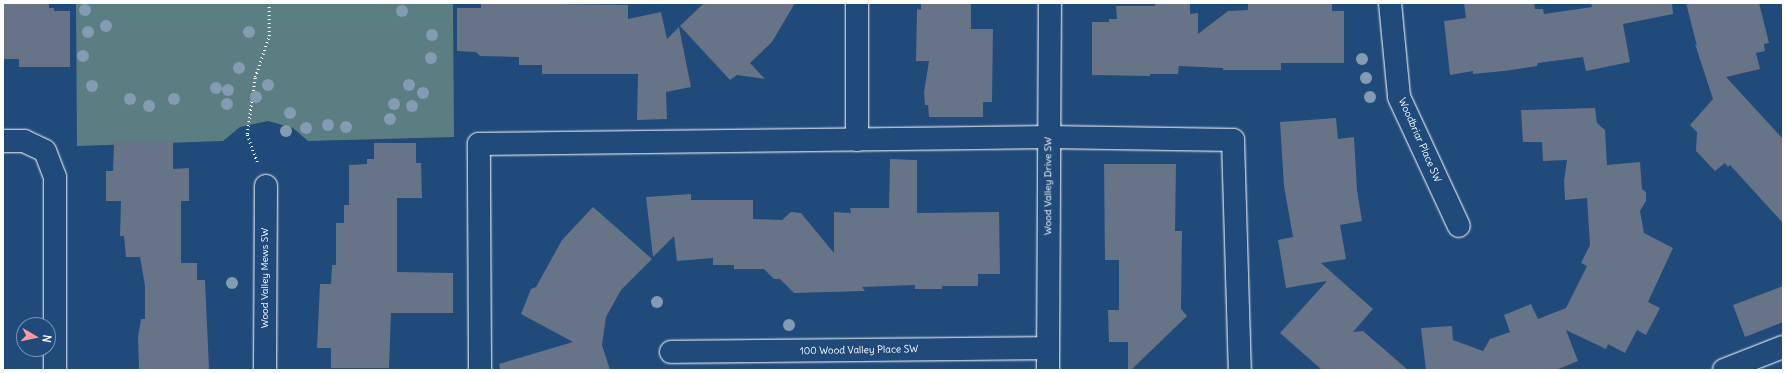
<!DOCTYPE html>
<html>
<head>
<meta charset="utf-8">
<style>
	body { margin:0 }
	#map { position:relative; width:1786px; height:373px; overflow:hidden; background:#1f4a7a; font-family:Delius,sans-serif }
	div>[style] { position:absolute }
	.green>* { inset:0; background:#5b7e83 }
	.building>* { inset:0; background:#677387 }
	.path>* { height:2.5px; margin-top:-1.25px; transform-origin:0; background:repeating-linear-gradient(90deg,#fff 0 1px,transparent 0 4px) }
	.roads { filter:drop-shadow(0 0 1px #fff) drop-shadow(0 0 1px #fff) }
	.minor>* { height:22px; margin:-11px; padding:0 11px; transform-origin:11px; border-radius:11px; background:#1f4a7a }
	.trees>* { width:12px; height:12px; margin:-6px; border-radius:50%; background:#849cb2 }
	span { translate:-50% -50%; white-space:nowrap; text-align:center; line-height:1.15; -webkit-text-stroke:3px #1f4a7a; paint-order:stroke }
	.street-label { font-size:10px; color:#fff }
	.frame { position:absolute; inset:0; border:4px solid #fff; pointer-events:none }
	.north { position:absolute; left:16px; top:317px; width:40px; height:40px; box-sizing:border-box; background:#1f4a7a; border:1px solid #7992af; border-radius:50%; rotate:99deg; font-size:11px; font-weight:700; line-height:16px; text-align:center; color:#fff }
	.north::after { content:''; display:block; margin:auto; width:14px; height:18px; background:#ff9aa2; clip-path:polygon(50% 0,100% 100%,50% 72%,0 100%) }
</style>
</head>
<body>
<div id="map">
	<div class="green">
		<div style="clip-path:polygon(76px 3px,453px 3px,454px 137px,308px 141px,293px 128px,268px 121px,240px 127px,223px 141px,77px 146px)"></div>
	</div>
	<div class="building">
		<div style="clip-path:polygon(3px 3px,49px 3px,49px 8px,54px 8px,54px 11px,70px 11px,70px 67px,19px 67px,19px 59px,3px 59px)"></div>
		<div style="clip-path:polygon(481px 3px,628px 5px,628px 19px,661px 12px,667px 39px,679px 27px,691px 87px,666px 92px,667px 119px,637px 120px,638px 74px,542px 74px,542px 65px,519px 65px,519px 57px,480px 56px,476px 52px,457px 51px,457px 8px,481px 8px)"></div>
		<div style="clip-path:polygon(704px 3px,795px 3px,772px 42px,750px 63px,765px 79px,737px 75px,730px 80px,680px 26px)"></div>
		<div style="clip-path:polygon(921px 3px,971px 3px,971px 29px,993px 29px,992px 102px,983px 102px,983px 117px,929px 117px,928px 105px,925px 105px,924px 92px,929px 61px,916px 61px,917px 9px,921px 10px)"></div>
		<div style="clip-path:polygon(1155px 3px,1190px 3px,1190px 14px,1198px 13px,1198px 34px,1228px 11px,1248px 10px,1248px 3px,1332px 3px,1332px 11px,1344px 11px,1344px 63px,1281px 63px,1281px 70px,1223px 70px,1223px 68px,1179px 66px,1178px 74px,1150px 74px,1150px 76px,1092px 75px,1092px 22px,1109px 22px,1109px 19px,1117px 19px,1116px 6px,1155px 6px)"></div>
		<div style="clip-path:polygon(1464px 3px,1534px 3px,1535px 9px,1543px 9px,1544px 14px,1592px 7px,1591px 3px,1672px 3px,1673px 14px,1623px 24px,1630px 62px,1586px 71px,1583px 57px,1538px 63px,1537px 66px,1504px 71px,1473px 74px,1473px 71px,1450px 75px,1444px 21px,1466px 18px)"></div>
		<div style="clip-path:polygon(1686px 3px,1759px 3px,1769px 43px,1764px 44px,1765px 51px,1756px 53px,1760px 69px,1726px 77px,1783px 139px,1783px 223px,1730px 165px,1728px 167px,1725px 163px,1715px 171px,1696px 151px,1697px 132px,1690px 125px,1713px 99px,1695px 44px,1697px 46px)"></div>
		<div style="clip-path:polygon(1595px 108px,1597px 123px,1605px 130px,1607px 165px,1640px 162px,1642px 189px,1646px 192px,1646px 201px,1640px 211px,1644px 233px,1673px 248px,1648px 302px,1660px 308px,1646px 335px,1637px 330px,1625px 353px,1608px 344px,1606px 349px,1566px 330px,1578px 361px,1556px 370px,1426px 370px,1421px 328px,1452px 326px,1453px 340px,1483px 351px,1490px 339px,1510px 332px,1504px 315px,1531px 304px,1538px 319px,1566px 308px,1587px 266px,1581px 263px,1590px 245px,1587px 198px,1565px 200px,1564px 181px,1567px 160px,1543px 161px,1542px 142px,1523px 142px,1521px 110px)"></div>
		<div style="clip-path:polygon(1336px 118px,1338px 139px,1354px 137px,1357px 190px,1362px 221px,1340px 225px,1346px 259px,1321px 263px,1373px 309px,1353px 332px,1363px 331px,1408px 370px,1322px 370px,1280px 333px,1327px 281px,1286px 288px,1278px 240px,1293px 237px,1284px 186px,1280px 122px)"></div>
		<div style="clip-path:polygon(114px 142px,173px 142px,173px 169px,189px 168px,189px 201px,181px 201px,181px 263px,197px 263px,197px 280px,205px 280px,209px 369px,139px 369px,138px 337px,141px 319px,145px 319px,145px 286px,140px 257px,126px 257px,124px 236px,120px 236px,121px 201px,106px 201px,106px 171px,113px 171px)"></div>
		<div style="clip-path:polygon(374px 143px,416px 143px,416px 163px,421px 163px,422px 198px,397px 198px,397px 272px,453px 273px,453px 313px,391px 313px,389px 368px,331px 368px,331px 348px,317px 348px,320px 284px,331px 284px,332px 265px,336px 265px,336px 223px,344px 223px,344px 205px,349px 205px,349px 165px,367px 164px,367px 159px,374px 159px)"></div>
		<div style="clip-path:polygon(890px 159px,917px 160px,917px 213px,999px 212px,1000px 274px,978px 274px,978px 286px,942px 286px,942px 289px,915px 289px,915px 285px,862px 287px,865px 291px,794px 293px,780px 279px,774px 279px,764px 269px,734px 269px,734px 265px,713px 265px,713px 258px,677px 261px,674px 236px,653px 257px,646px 197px,691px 194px,691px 200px,753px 200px,753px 219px,782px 220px,791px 212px,801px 213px,834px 253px,834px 212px,851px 213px,850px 208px,889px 208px)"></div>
		<div style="clip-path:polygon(1104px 164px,1176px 164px,1175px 231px,1182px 231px,1181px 309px,1187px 316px,1131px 370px,1128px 370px,1128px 342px,1109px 342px,1108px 310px,1119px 310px,1119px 260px,1105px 260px)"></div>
		<div style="clip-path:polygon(593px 207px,652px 259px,621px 290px,606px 317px,602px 345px,610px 370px,500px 370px,499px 364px,573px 342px,521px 314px,531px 289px,536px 287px,562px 240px)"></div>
		<div style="clip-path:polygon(1783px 286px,1783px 322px,1745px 337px,1733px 305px)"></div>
	</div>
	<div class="path">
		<div style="left:257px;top:162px;width:30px;rotate:-110deg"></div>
		<div style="left:247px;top:134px;width:58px;rotate:-82deg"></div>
		<div style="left:255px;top:77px;width:43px;rotate:-71.1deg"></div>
		<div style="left:269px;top:36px;width:33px;rotate:-90deg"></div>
	</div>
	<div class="roads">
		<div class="minor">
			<div style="left:857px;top:3px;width:137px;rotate:90deg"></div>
			<div style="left:1390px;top:3px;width:94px;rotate:84.5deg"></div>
			<div style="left:1399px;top:97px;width:142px;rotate:65.1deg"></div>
			<div style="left:3px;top:141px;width:21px"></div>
			<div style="left:24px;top:141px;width:23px;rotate:25deg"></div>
			<div style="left:45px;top:151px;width:28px;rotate:69deg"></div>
			<div style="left:55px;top:177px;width:193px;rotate:90deg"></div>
			<div style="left:671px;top:352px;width:377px;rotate:-0.6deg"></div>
			<div style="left:265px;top:370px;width:184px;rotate:-89.7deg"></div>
			<div style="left:480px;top:370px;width:226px;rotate:-90.3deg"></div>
			<div style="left:479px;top:144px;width:569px;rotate:-0.7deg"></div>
			<div style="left:1048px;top:137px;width:185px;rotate:0.9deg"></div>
			<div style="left:1233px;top:140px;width:230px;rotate:88.3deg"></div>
			<div style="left:1048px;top:370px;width:367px;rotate:-89.7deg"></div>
			<div style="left:1724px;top:370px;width:63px;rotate:-21.3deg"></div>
		</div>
	</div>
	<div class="trees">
		<div style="left:85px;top:10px"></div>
		<div style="left:402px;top:11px"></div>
		<div style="left:106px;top:26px"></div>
		<div style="left:88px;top:32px"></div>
		<div style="left:249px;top:32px"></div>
		<div style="left:432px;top:35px"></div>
		<div style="left:83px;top:56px"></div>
		<div style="left:431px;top:58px"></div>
		<div style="left:1362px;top:59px"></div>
		<div style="left:239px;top:68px"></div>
		<div style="left:1366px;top:78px"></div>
		<div style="left:268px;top:85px"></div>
		<div style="left:409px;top:85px"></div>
		<div style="left:92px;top:86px"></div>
		<div style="left:216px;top:88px"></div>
		<div style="left:228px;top:90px"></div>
		<div style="left:423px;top:93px"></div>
		<div style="left:256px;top:97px"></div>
		<div style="left:1370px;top:97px"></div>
		<div style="left:130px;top:99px"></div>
		<div style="left:174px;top:99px"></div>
		<div style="left:227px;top:104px"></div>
		<div style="left:394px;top:104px"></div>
		<div style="left:149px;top:106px"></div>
		<div style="left:412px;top:106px"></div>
		<div style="left:290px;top:113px"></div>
		<div style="left:390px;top:119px"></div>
		<div style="left:328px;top:125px"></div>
		<div style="left:346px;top:127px"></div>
		<div style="left:306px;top:128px"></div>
		<div style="left:286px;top:131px"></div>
		<div style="left:232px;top:283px"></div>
		<div style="left:657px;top:302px"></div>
		<div style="left:789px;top:325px"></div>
	</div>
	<div class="street-label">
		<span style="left:1420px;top:140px;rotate:66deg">Woodbriar Place SW</span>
		<span style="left:1048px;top:186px;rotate:-90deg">Wood Valley Drive SW</span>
		<span style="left:265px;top:278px;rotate:-90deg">Wood Valley Mews SW</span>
		<span style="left:859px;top:350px;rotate:-1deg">100 Wood Valley Place SW</span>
	</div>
	<div class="frame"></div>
	<div class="north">N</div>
</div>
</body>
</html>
